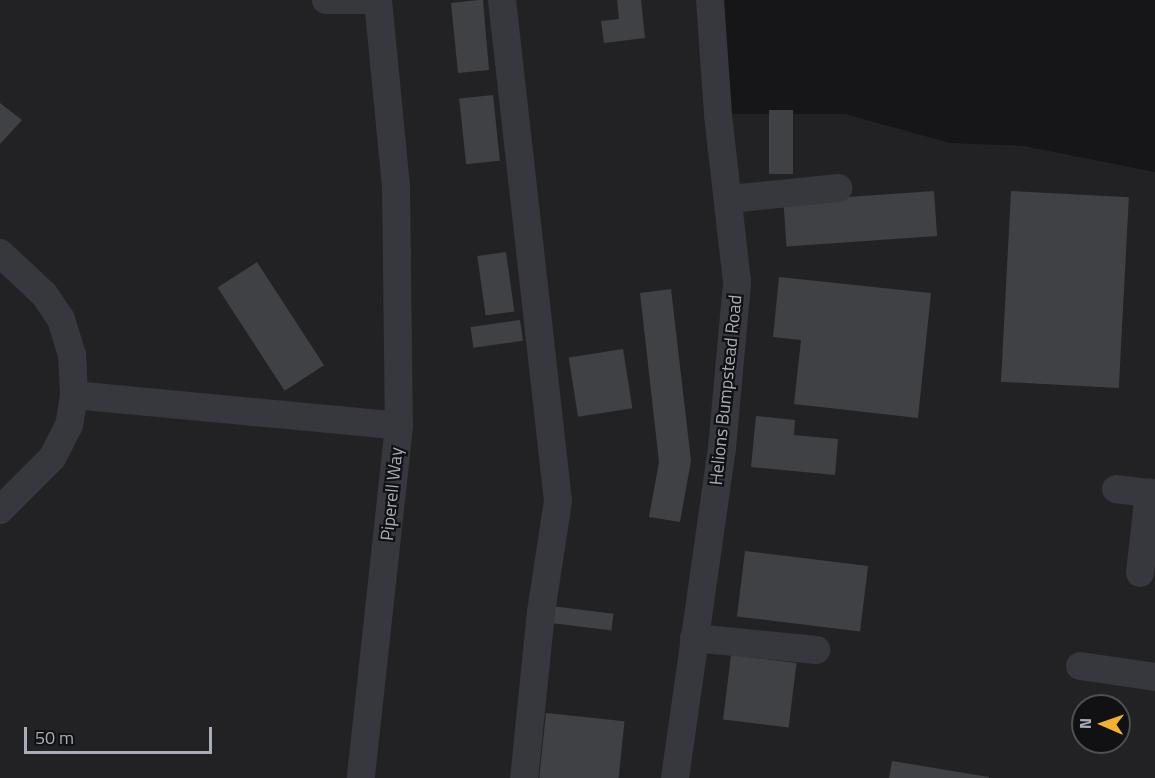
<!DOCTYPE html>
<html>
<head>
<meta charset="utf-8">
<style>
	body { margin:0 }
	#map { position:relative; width:1155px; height:778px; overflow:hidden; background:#161618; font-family:"Titillium Web",sans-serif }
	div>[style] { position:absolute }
	.built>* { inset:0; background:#222225 }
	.building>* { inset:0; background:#404145; transform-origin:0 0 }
	.minor>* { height:28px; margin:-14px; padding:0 14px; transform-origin:14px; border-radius:14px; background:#37383d }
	span { translate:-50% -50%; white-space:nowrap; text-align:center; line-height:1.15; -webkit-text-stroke:4.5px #111113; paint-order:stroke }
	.street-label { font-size:18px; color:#a8adb8 }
	.north { position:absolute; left:1071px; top:694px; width:60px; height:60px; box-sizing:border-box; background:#111113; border:2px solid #4d4f55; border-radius:50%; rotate:272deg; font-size:16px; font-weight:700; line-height:24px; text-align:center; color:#a8adb8 }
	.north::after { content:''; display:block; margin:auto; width:21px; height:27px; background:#f2b134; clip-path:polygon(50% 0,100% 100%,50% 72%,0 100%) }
	.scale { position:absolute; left:24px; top:727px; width:188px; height:27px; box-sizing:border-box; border:3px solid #a8adb8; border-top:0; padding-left:8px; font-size:18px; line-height:21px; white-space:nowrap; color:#a8adb8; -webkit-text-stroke:4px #111113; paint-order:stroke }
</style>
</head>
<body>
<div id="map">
	<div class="built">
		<div style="clip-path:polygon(evenodd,0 0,714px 0,718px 114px,845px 114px,950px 143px,1024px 146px,1155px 172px,1155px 778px,0 778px,0 0,1083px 706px,1119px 706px,1119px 742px,1083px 742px,1083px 706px)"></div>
	</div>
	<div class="building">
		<div style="clip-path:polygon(478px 0,483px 0,489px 70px,458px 73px,451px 3px)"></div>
		<div style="clip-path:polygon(617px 0,641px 0,645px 38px,604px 43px,601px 21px,619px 19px)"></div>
		<div style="left:493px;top:95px;width:66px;height:34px;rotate:84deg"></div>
		<div style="clip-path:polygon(0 103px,22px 120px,0 144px)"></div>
		<div style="left:769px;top:110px;width:24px;height:64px"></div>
		<div style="left:934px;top:191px;width:45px;height:151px;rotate:86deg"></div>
		<div style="left:1011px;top:191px;width:118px;height:191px;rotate:3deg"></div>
		<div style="left:506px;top:252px;width:60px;height:29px;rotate:82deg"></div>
		<div style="left:257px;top:262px;width:123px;height:47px;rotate:57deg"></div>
		<div style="clip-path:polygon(779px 277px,931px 293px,918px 418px,794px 404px,801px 340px,773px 337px)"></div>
		<div style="clip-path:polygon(671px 289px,691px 461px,680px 522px,649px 517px,659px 462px,640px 293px)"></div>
		<div style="left:520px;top:320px;width:21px;height:50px;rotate:82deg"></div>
		<div style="left:623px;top:349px;width:60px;height:55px;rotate:81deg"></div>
		<div style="clip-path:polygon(756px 416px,795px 420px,794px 435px,838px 439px,835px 475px,751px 467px)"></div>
		<div style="left:745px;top:551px;width:124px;height:66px;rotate:7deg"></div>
		<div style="left:551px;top:606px;width:63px;height:17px;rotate:7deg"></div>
		<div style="left:731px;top:655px;width:66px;height:65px;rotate:7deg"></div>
		<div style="left:546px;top:713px;width:79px;height:65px;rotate:6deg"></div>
		<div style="clip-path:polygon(892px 761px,989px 777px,989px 778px,889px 778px)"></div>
	</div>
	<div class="minor">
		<div style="left:326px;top:0;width:47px"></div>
		<div style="left:378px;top:0;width:187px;rotate:84.5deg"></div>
		<div style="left:396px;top:186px;width:240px;rotate:89.3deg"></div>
		<div style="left:502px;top:0;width:504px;rotate:83.62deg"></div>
		<div style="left:558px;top:501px;width:112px;rotate:98.7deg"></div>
		<div style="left:541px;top:612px;width:167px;rotate:95.8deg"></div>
		<div style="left:730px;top:199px;width:109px;rotate:-5.8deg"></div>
		<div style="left:0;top:253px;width:60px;rotate:43deg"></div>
		<div style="left:44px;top:294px;width:30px;rotate:56deg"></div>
		<div style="left:61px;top:319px;width:37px;rotate:73deg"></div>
		<div style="left:72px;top:354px;width:41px;rotate:87.2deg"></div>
		<div style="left:74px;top:395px;width:30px;rotate:99deg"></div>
		<div style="left:69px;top:425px;width:37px;rotate:117deg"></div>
		<div style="left:52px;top:458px;width:74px;rotate:135deg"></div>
		<div style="left:74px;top:395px;width:326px;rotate:5.4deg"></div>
		<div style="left:399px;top:426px;width:354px;rotate:96.2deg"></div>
		<div style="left:1116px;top:489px;width:39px;rotate:7deg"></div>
		<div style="left:1140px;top:573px;width:81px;rotate:-83.6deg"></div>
		<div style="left:694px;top:638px;width:123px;rotate:5.6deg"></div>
		<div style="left:1080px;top:666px;width:76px;rotate:8.3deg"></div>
		<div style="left:675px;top:778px;width:333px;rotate:-81.9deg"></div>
		<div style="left:722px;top:448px;width:167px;rotate:-84.8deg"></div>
		<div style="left:737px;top:282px;width:169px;rotate:-96.5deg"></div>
		<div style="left:718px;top:114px;width:114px;rotate:-94deg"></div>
	</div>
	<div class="street-label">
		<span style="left:726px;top:390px;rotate:-84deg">Helions Bumpstead Road</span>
		<span style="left:392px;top:494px;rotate:-84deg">Piperell Way</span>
	</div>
	<div class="north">N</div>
	<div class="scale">50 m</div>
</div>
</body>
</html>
